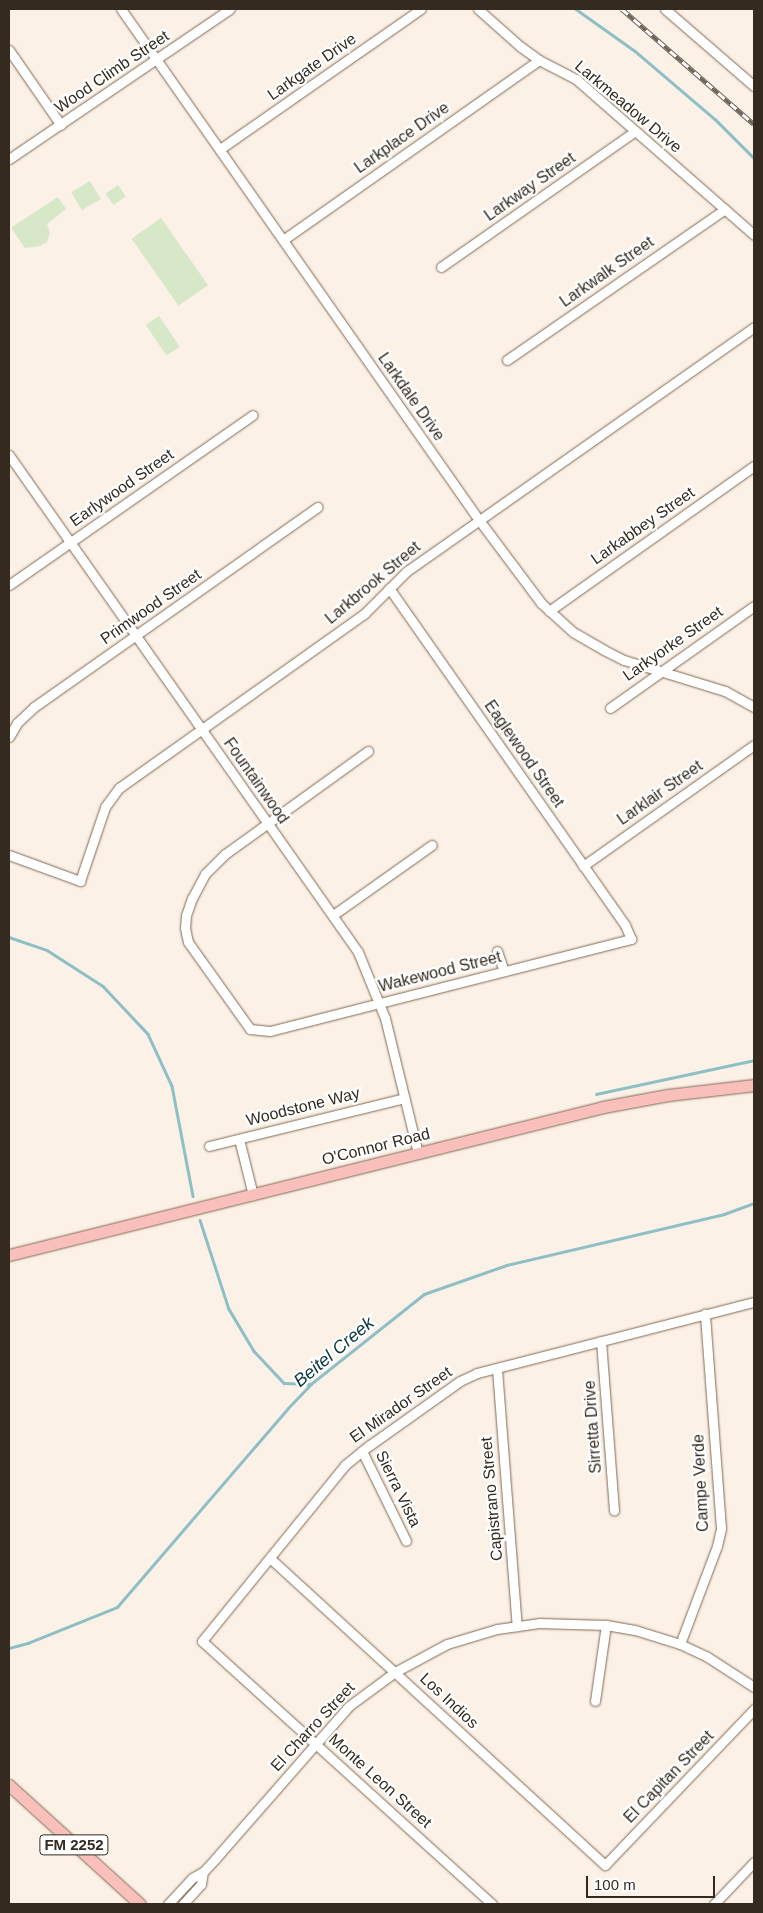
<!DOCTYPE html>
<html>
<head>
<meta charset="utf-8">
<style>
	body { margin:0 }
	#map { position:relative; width:763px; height:1913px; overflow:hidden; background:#fcf1e7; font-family:Arial,sans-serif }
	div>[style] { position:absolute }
	.green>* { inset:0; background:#d6e8c7; transform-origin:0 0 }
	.stream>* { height:2.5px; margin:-1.25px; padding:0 1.25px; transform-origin:1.25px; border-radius:1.25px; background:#8dbfc5 }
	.roads { filter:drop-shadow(0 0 1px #806952) drop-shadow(0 0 1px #806952) }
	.minor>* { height:9px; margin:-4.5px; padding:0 4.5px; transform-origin:4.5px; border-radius:4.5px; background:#fff }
	.major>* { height:11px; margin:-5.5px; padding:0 5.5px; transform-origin:5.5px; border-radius:5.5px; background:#f9c0bb }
	.rail>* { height:4.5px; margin-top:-2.25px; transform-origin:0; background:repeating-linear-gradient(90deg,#fff 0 8px,#6f645a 0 16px); box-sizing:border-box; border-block:1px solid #6f645a }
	span { translate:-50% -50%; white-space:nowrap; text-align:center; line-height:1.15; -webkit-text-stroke:4.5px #fff; paint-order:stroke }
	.shield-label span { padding:1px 4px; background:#fff; border:1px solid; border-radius:4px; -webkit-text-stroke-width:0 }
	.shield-label { font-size:15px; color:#342a20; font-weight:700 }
	.street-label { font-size:16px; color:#342a20 }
	.water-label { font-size:18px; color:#07383d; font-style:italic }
	.frame { position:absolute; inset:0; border:10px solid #342a20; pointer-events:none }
	.scale { position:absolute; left:586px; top:1876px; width:129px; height:22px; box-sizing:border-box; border:2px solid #342a20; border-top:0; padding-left:6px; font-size:15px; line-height:18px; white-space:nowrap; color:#342a20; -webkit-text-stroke:4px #fff; paint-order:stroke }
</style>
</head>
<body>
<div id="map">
	<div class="green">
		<div style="left:90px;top:181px;width:21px;height:22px;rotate:59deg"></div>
		<div style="left:118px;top:185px;width:14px;height:15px;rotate:56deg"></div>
		<div style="clip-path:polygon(58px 197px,66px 209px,47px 224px,50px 233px,47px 242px,40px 246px,25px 248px,12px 229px,12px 227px)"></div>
		<div style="left:161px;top:218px;width:82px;height:36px;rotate:55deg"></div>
		<div style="left:159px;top:316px;width:37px;height:16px;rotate:56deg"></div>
	</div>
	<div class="stream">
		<div style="left:576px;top:9px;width:72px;rotate:35.4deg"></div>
		<div style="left:635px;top:51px;width:105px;rotate:40.4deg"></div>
		<div style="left:715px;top:119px;width:55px;rotate:45deg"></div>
		<div style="left:9px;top:937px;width:40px;rotate:18.9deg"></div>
		<div style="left:47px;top:950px;width:67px;rotate:32.7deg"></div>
		<div style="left:103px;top:986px;width:66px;rotate:46.8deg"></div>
		<div style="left:148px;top:1034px;width:57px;rotate:65.2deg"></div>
		<div style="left:172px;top:1086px;width:112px;rotate:79.2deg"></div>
		<div style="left:596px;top:1094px;width:162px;rotate:-12.1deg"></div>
		<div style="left:200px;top:1220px;width:94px;rotate:72deg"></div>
		<div style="left:229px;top:1309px;width:49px;rotate:59.2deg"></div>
		<div style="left:254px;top:1351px;width:44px;rotate:46.8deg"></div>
		<div style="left:284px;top:1383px;width:27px;rotate:2deg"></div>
		<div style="left:9px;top:1648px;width:20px;rotate:-15deg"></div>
		<div style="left:28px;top:1643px;width:96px;rotate:-22deg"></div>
		<div style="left:117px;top:1607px;width:262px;rotate:-49.3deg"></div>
		<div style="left:288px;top:1408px;width:33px;rotate:-46deg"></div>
		<div style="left:311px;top:1384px;width:144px;rotate:-38.5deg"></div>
		<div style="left:424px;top:1294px;width:88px;rotate:-19.3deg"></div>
		<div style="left:507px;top:1265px;width:223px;rotate:-13.2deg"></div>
		<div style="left:724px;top:1214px;width:32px;rotate:-20deg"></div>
	</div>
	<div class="roads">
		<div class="minor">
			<div style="left:121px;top:9px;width:624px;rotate:54.99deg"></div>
			<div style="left:479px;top:520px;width:104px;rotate:53.2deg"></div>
			<div style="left:541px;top:603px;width:43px;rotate:42.2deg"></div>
			<div style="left:573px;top:632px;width:36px;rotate:30deg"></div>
			<div style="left:604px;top:650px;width:22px;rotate:27deg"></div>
			<div style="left:624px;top:660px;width:106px;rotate:17.1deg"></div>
			<div style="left:725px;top:691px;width:33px;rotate:29deg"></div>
			<div style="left:478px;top:9px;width:57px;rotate:41.5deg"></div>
			<div style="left:521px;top:47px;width:22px;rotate:36deg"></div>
			<div style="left:539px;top:60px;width:42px;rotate:27.2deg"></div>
			<div style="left:576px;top:79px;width:237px;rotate:41.2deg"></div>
			<div style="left:665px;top:9px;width:118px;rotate:40.9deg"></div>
			<div style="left:9px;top:50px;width:91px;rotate:55.3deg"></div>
			<div style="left:220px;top:149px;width:245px;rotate:-34.9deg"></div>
			<div style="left:9px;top:159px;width:267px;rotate:-34.2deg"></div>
			<div style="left:283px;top:240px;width:313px;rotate:-35.1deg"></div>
			<div style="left:441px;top:267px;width:237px;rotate:-35deg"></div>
			<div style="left:507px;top:360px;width:265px;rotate:-34.7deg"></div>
			<div style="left:9px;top:455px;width:607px;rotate:54.92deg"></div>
			<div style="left:358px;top:952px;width:71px;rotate:67.8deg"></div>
			<div style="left:385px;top:1018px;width:139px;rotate:76.3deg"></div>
			<div style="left:9px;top:585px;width:297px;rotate:-34.9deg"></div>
			<div style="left:549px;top:611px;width:251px;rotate:-35.3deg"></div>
			<div style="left:610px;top:708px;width:176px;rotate:-35.3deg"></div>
			<div style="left:9px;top:737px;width:16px;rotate:-60deg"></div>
			<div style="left:17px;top:723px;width:23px;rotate:-43deg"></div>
			<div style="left:34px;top:707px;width:347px;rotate:-35.2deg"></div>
			<div style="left:368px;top:751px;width:176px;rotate:144.2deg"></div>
			<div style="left:225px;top:854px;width:28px;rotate:135deg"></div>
			<div style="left:205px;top:874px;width:27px;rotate:118deg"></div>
			<div style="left:192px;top:898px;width:18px;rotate:109deg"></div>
			<div style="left:186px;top:915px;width:13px;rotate:94deg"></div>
			<div style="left:185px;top:928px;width:14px;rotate:78deg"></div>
			<div style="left:188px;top:942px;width:107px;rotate:54.5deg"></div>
			<div style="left:250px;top:1029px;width:20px;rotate:6deg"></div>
			<div style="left:270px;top:1031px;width:373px;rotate:-14.3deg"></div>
			<div style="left:631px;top:939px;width:15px;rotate:-113deg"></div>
			<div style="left:625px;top:925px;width:411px;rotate:-125deg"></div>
			<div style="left:9px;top:855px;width:76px;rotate:20.1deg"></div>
			<div style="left:80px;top:881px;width:78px;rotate:-71.3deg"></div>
			<div style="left:105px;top:807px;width:24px;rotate:-54deg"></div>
			<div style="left:119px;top:788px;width:301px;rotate:-35.4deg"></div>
			<div style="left:364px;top:614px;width:61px;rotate:-45deg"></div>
			<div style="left:407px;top:571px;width:424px;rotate:-35.1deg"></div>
			<div style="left:583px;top:866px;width:209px;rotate:-35.3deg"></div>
			<div style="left:333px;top:915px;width:121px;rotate:-35.3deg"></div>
			<div style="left:497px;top:951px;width:21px;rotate:71deg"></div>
			<div style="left:239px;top:1139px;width:58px;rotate:76deg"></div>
			<div style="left:209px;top:1146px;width:201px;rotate:-13.8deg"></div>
			<div style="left:601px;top:1341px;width:170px;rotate:85.6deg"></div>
			<div style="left:497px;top:1369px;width:258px;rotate:85.6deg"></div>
			<div style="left:362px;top:1451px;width:100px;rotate:63.9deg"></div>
			<div style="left:271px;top:1559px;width:453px;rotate:42.5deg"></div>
			<div style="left:605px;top:1865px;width:216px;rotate:-46.3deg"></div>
			<div style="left:680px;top:1644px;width:105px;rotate:-69.3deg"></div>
			<div style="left:717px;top:1546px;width:18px;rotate:-77deg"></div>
			<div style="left:721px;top:1528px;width:215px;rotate:-94.3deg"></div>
			<div style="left:595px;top:1701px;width:77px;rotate:-81.8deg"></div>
			<div style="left:168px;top:1904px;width:35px;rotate:-47deg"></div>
			<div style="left:192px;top:1878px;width:13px;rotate:-29deg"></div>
			<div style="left:203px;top:1872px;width:18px;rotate:-47deg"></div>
			<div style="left:215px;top:1859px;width:203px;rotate:-48.8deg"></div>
			<div style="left:349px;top:1706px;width:57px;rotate:-36.5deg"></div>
			<div style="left:395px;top:1672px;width:59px;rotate:-28.3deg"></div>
			<div style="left:447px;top:1644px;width:52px;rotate:-16.7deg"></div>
			<div style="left:497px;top:1629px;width:42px;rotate:-8.1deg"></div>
			<div style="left:539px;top:1623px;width:67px;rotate:1.7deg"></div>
			<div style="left:606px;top:1625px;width:29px;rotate:10deg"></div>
			<div style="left:635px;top:1630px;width:47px;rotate:17.3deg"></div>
			<div style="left:680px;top:1644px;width:29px;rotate:25deg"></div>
			<div style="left:706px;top:1656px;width:57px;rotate:32.9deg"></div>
			<div style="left:183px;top:1904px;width:27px;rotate:-48deg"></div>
			<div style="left:201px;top:1884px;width:12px;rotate:-81deg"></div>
			<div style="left:492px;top:1904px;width:391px;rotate:-137.8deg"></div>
			<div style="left:202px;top:1641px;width:227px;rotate:-50.9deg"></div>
			<div style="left:345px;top:1465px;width:32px;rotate:-39deg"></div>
			<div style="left:370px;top:1445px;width:110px;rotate:-35.4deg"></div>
			<div style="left:460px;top:1381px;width:19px;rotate:-25deg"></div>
			<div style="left:477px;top:1373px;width:286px;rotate:-14.4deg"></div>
			<div style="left:714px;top:1904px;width:58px;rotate:-46.4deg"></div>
		</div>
		<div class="major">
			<div style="left:9px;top:1255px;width:612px;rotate:-13.99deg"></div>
			<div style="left:603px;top:1107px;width:66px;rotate:-10.5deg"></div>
			<div style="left:668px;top:1095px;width:87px;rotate:-6.6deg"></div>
			<div style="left:9px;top:1785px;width:177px;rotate:42.3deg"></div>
		</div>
	</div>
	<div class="rail">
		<div style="left:622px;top:9px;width:175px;rotate:41.1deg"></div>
	</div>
	<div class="shield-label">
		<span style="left:74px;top:1845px">FM 2252</span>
	</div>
	<div class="street-label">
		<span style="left:312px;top:67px;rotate:-35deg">Larkgate Drive</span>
		<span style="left:112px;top:72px;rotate:-34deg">Wood Climb Street</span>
		<span style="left:628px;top:107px;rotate:40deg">Larkmeadow Drive</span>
		<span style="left:402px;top:138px;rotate:-35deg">Larkplace Drive</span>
		<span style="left:530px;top:187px;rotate:-35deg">Larkway Street</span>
		<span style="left:607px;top:272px;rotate:-35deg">Larkwalk Street</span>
		<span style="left:411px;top:397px;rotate:55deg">Larkdale Drive</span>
		<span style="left:122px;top:488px;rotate:-35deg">Earlywood Street</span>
		<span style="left:643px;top:526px;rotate:-35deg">Larkabbey Street</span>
		<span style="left:373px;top:583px;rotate:-40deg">Larkbrook Street</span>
		<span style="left:151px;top:607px;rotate:-35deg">Primwood Street</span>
		<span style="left:673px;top:644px;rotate:-35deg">Larkyorke Street</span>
		<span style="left:524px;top:754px;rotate:55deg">Eaglewood Street</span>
		<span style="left:256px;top:781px;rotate:55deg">Fountainwood</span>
		<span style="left:660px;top:793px;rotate:-35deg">Larklair Street</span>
		<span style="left:440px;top:972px;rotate:-14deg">Wakewood Street</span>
		<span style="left:303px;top:1107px;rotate:-14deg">Woodstone Way</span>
		<span style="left:376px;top:1147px;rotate:-14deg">O'Connor Road</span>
		<span style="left:401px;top:1405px;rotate:-35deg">El Mirador Street</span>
		<span style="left:593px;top:1427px;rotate:-94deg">Sirretta Drive</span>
		<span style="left:701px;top:1483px;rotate:-93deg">Campe Verde</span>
		<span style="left:398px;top:1489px;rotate:64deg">Sierra Vista</span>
		<span style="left:492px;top:1499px;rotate:-95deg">Capistrano Street</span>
		<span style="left:449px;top:1701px;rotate:43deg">Los Indios</span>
		<span style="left:313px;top:1727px;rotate:-47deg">El Charro Street</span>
		<span style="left:669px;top:1777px;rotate:-46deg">El Capitan Street</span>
		<span style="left:380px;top:1781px;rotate:42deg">Monte Leon Street</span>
	</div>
	<div class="water-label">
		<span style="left:334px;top:1352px;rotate:-40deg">Beitel Creek</span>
	</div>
	<div class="frame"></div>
	<div class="scale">100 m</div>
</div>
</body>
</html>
